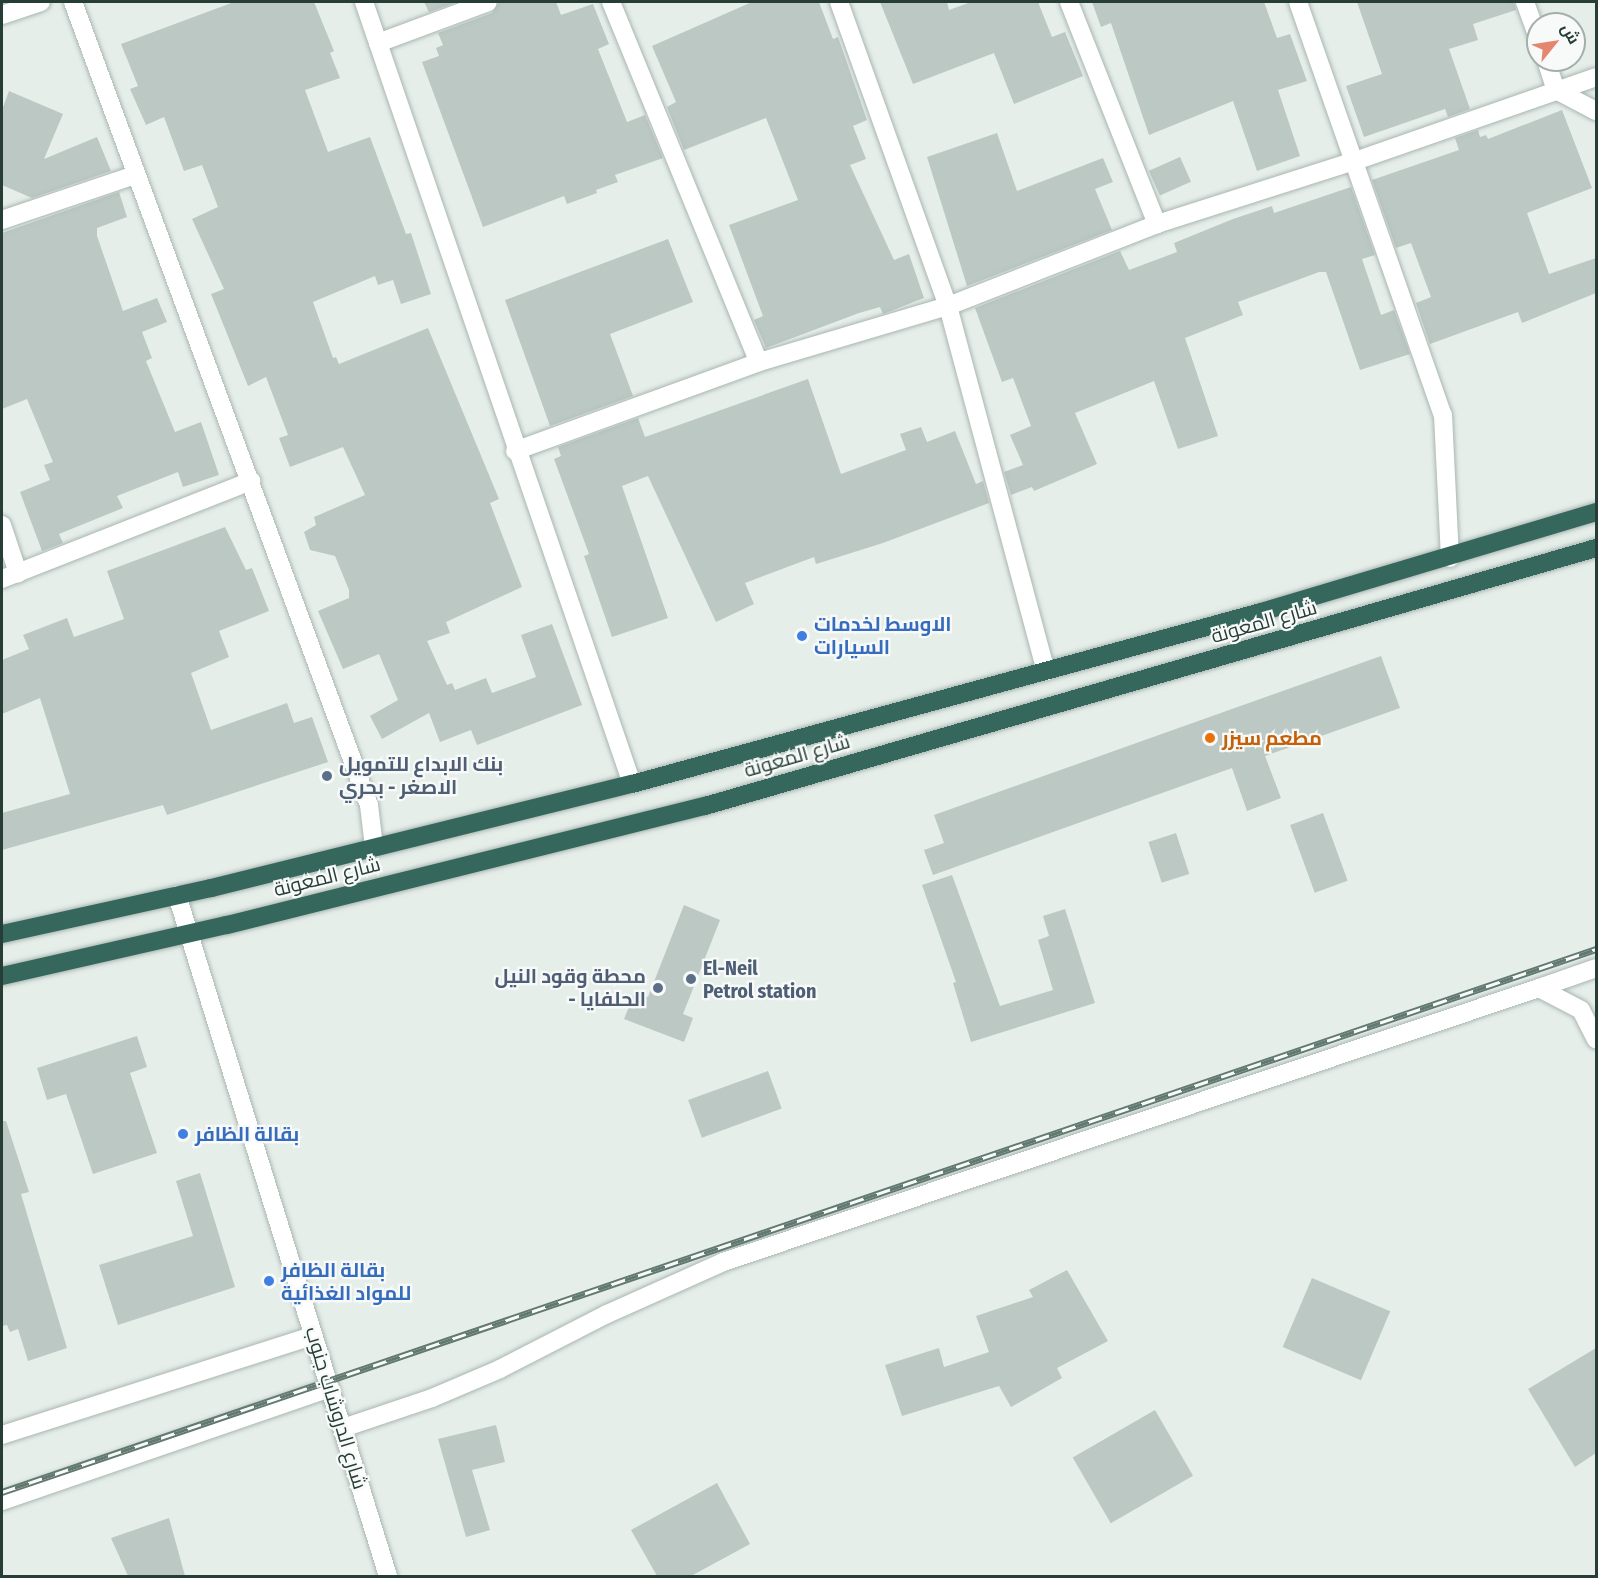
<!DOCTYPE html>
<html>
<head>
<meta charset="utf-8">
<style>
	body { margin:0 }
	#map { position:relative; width:1598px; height:1578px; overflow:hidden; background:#e6eeea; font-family:"Fira Sans Condensed",Cairo,sans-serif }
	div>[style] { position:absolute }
	.building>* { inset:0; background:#bcc8c3; transform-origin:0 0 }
	.roads { filter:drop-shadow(0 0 2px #a9b6b1) drop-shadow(0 0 2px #a9b6b1) }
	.street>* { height:18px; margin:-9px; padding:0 9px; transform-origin:9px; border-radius:9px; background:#fff }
	.secondary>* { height:18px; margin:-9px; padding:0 9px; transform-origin:9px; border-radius:9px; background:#fff }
	.highway>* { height:18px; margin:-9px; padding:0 9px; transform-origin:9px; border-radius:9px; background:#35675c }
	.rail>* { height:7px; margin-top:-3.5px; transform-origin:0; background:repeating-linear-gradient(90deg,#f7faf8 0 14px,#627972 0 28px); box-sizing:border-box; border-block:2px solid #627972 }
	.dots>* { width:16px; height:16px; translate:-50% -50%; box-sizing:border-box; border:3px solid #f7faf8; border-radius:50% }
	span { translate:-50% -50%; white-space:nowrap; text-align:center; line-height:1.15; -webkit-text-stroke:4.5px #f7faf8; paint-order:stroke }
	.street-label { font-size:20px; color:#273e37 }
	.shop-label { font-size:20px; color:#366cbe; font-weight:700 }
	.left { translate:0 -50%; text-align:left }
	.food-label { font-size:20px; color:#c56008; font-weight:700 }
	.service-label { font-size:20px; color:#4e5e75; font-weight:700 }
	.right { translate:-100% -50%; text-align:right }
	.frame { position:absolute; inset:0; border:3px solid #273e37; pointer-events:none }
	.north { position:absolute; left:1526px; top:12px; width:60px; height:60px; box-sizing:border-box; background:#f7faf8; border:2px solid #a4afab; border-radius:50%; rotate:60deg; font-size:16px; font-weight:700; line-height:24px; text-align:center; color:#273e37 }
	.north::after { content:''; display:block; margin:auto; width:21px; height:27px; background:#e4876e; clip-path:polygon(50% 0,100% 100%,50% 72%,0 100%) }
</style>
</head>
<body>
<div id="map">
	<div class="building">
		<div style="clip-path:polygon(234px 2px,314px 2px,334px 51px,330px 53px,340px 78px,305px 90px,328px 152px,370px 137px,406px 234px,411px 233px,431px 294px,401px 304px,393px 280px,378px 285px,375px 276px,313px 302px,333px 358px,336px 357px,339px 364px,428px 328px,499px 499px,490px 503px,522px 587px,446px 622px,450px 633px,427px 641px,447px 685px,452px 683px,455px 690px,486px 678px,492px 693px,536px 677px,521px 635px,552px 624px,582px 705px,477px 745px,471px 730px,440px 742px,429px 713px,382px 739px,370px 716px,398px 700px,379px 654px,343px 669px,318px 611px,349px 598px,349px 590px,335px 556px,310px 550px,304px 532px,316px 525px,314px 517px,365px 495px,343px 447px,290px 467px,279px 438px,288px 435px,266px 377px,248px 386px,211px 294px,224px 289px,192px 219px,218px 207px,202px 165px,184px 171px,164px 117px,146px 125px,130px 89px,138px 86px,121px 44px)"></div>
		<div style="clip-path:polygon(424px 2px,457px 2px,429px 12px)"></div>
		<div style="clip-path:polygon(499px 2px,556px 2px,561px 15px,593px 4px,609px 44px,598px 49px,627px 122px,645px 115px,663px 158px,615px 175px,618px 182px,596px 190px,597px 193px,567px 204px,564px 196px,483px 227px,422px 62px,439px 56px,436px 48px,443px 45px,438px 33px,492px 13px)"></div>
		<div style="clip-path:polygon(752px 2px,819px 2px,833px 39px,838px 37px,867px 120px,853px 126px,866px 159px,850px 165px,894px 260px,909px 254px,924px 298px,883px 314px,880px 307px,859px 313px,766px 348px,754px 320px,763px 316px,729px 225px,798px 200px,766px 118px,684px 150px,667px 107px,676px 102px,652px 46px)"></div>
		<div style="clip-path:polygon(880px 2px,947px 2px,949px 10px,971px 2px,1038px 2px,1052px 37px,1065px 32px,1083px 76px,1014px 104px,994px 53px,913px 84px)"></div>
		<div style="clip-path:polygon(1092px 2px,1264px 2px,1277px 38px,1290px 34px,1307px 81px,1278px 90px,1300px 156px,1257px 171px,1233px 101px,1149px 135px,1111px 23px,1101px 27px)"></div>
		<div style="clip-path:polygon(1357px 2px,1514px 2px,1516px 10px,1473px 24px,1478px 40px,1449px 49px,1470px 109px,1448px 117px,1445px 109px,1364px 137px,1346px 86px,1382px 74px)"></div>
		<div style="clip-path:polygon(9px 91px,63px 114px,44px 159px,97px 137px,111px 171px,32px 198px,2px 185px,2px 110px)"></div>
		<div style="clip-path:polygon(1562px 110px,1592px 188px,1527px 213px,1549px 274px,1596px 258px,1596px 293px,1522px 323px,1518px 312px,1430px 344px,1416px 303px,1431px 297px,1411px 243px,1396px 248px,1372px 180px,1459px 150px,1455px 138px,1478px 130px,1480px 137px,1486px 135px,1488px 139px)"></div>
		<div style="clip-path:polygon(997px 133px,1017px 191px,1103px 158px,1113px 182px,1095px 189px,1112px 230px,967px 286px,927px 157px)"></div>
		<div style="left:1180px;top:157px;width:27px;height:34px;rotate:66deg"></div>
		<div style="clip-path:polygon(1351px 187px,1375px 255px,1362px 259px,1381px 315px,1394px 310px,1410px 354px,1360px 370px,1326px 272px,1319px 272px,1238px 302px,1243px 315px,1185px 338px,1218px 436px,1178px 449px,1154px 381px,1075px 413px,1097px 464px,1034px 491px,1032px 487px,1011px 495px,1004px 472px,1023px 465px,1010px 435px,1031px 426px,1013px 378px,1002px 382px,975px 308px,1120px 251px,1129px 270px,1177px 252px,1174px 243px,1233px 219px,1272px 206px,1274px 213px)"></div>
		<div style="clip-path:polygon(119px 192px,127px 217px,97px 228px,97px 236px,123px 311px,157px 298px,167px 322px,142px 332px,152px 358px,146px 361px,175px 432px,201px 422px,219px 475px,183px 487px,178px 472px,117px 496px,123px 508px,59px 534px,63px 543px,42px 551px,20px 492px,50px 480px,44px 465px,53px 462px,27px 399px,2px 409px,2px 233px)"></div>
		<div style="clip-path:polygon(668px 239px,693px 302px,610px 334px,633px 396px,550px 426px,505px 300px)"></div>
		<div style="clip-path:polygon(808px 379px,841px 474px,906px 450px,900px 434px,921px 427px,927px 442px,955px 431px,976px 484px,983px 481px,989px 503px,883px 543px,816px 564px,814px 557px,745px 583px,754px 604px,716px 622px,648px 476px,622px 486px,668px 618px,612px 637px,584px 556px,589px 554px,554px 459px,561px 456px,558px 447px,638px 418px,645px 437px)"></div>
		<div style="clip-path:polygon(225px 527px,246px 570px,252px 568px,269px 611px,219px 631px,229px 657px,191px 673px,211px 730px,287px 703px,294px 723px,312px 717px,328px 762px,167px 815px,163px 805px,2px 850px,2px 813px,70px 794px,40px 698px,2px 714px,2px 660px,29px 649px,23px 635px,67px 618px,74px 637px,124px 619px,107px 571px)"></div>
		<div style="clip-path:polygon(1381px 656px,1400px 708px,1265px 756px,1281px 798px,1247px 811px,1232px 768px,933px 875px,924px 850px,944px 843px,934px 815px)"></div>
		<div style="left:1323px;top:813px;width:72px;height:35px;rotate:70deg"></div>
		<div style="left:1176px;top:833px;width:43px;height:29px;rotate:72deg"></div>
		<div style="clip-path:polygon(952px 875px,1000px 1006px,1053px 990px,1038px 940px,1049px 936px,1043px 916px,1065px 909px,1095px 1003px,971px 1042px,953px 983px,956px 982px,922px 885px)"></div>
		<div style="clip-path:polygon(684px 905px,720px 920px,683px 1014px,693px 1018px,684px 1042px,624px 1019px,635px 992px,648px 997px)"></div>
		<div style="clip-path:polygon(137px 1036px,147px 1067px,130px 1073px,157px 1153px,93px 1174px,66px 1094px,47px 1100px,37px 1068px)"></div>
		<div style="left:768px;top:1071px;width:40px;height:85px;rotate:70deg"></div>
		<div style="clip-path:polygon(2px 1121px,6px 1121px,29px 1192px,21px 1194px,67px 1348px,28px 1361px,18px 1329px,10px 1332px,7px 1325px,2px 1326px)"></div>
		<div style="clip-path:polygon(200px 1173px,235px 1287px,118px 1325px,99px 1265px,193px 1236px,176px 1181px)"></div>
		<div style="clip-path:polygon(1067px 1270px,1108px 1341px,1057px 1368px,1062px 1378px,1011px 1407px,999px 1386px,902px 1416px,885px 1365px,939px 1348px,944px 1367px,989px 1352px,976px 1316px,1033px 1297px,1029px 1290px)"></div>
		<div style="left:1312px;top:1278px;width:85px;height:75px;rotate:23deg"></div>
		<div style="clip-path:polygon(1596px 1348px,1596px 1453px,1575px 1467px,1528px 1389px)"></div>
		<div style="left:1155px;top:1410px;width:76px;height:95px;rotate:60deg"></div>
		<div style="clip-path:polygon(496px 1425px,505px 1462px,472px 1470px,490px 1530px,466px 1537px,438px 1439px)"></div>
		<div style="clip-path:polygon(717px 1483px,750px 1544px,691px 1576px,657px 1576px,631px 1530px)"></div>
		<div style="clip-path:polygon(169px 1518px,185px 1576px,128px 1576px,111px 1538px)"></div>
	</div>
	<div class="roads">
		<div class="street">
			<div style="left:73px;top:2px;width:856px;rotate:69.77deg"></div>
			<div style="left:369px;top:805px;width:42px;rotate:83.2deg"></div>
			<div style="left:364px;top:2px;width:827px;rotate:71.08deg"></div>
			<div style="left:611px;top:2px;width:389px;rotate:67.7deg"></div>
			<div style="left:839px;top:2px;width:323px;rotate:70.3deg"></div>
			<div style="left:948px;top:306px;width:378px;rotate:75deg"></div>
			<div style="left:1069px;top:2px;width:239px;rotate:68.4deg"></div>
			<div style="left:1298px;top:2px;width:438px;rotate:70.7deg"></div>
			<div style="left:1443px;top:415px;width:143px;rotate:87.2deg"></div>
			<div style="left:1525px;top:2px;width:38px;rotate:70deg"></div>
			<div style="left:2px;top:15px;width:41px;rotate:-18.4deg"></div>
			<div style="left:378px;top:43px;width:117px;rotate:-20.4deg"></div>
			<div style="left:1546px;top:60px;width:32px;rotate:72deg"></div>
			<div style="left:1556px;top:90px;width:45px;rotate:27.7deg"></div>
			<div style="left:2px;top:220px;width:140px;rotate:-18.7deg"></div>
			<div style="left:515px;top:451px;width:260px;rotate:-20deg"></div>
			<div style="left:759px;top:362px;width:197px;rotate:-16.5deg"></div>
			<div style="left:948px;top:306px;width:225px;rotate:-21.4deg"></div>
			<div style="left:1157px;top:224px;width:208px;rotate:-17.7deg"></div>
			<div style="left:1355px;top:161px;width:255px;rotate:-19.2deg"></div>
			<div style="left:2px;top:525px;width:51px;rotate:71.6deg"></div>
			<div style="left:2px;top:579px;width:268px;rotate:-21.5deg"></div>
			<div style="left:1539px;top:988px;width:60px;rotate:-19.3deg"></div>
			<div style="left:343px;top:1428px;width:94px;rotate:-18.6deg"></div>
			<div style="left:432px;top:1398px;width:74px;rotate:-23.1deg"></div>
			<div style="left:500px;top:1369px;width:120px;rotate:-27.2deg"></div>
			<div style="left:607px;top:1314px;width:127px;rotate:-24.1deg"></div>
			<div style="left:723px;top:1262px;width:861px;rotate:-18.56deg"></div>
			<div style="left:1539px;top:988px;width:47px;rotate:27.6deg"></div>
			<div style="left:1581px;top:1010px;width:33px;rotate:63deg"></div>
			<div style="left:2px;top:1435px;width:326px;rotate:-17.7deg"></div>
			<div style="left:2px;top:1501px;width:347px;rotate:-19deg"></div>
		</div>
		<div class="secondary">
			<div style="left:177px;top:895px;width:713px;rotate:72.79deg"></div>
		</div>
		<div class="highway">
			<div style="left:2px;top:934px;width:214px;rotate:-12.4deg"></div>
			<div style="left:211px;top:888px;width:434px;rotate:-13.9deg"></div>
			<div style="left:632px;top:784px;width:652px;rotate:-15.29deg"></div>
			<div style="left:1261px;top:612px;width:350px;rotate:-16.6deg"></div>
			<div style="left:2px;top:976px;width:231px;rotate:-12.8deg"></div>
			<div style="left:227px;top:925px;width:493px;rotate:-14deg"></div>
			<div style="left:705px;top:806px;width:928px;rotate:-16.15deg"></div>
		</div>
	</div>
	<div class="rail">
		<div style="left:2px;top:1492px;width:1684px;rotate:-18.81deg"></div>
	</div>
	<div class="dots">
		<div style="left:802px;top:636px;background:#3f7fe0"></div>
		<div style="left:1210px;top:738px;background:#e8710a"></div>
		<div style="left:327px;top:776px;background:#5c6f8a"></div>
		<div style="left:691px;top:979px;background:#5c6f8a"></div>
		<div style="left:658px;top:988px;background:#5c6f8a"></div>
		<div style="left:183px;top:1134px;background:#3f7fe0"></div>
		<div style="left:269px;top:1281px;background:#3f7fe0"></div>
	</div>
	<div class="street-label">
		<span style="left:1264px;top:622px;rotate:-16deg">شارع المعونة</span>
		<span style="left:797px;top:756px;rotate:-16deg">شارع المعونة</span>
		<span style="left:327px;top:877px;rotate:-14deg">شارع المعونة</span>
		<span style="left:336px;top:1408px;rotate:73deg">شارع الدروشاب جنوب</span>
	</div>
	<div class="shop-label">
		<span class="left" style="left:814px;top:636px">الاوسط لخدمات<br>السيارات</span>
		<span class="left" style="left:195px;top:1134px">بقالة الظافر</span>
		<span class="left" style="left:281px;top:1282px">بقالة الظافر<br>للمواد الغذائية</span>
	</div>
	<div class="food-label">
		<span class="left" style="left:1222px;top:738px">مطعم سيزر</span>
	</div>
	<div class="service-label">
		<span class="left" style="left:339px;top:776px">بنك الابداع للتمويل<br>الاصغر - بحري</span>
		<span class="left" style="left:703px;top:980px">El-Neil<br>Petrol station</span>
		<span class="right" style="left:646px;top:988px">محطة وقود النيل<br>- الحلفايا</span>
	</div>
	<div class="frame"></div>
	<div class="north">ش</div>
</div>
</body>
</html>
